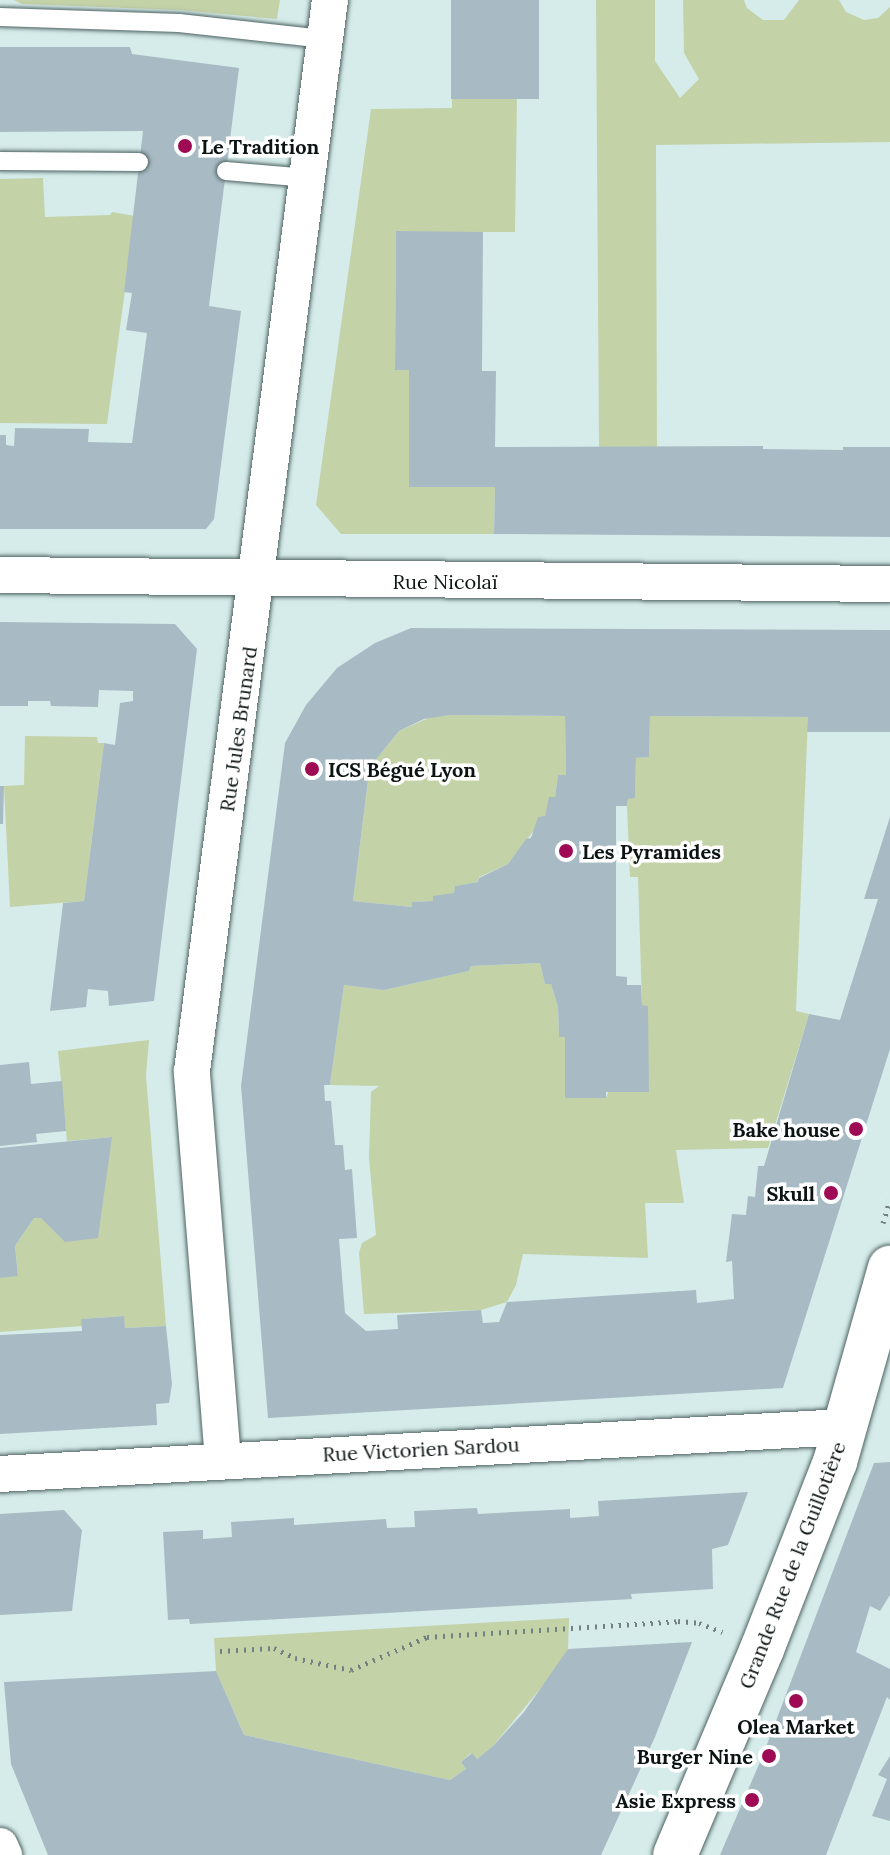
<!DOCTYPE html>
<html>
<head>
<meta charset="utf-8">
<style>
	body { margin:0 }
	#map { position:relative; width:890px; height:1855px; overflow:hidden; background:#d5ecea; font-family:Lora,serif }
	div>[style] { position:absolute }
	.green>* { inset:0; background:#c4d2a8 }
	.building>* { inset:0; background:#a8bbc4; transform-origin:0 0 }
	.path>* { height:5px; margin-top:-2.5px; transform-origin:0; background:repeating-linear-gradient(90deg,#728281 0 2px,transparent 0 8px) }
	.roads { filter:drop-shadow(0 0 2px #4e6261) drop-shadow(0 0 2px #4e6261) }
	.lane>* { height:18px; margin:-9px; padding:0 9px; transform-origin:9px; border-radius:9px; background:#fff }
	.street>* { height:36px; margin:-18px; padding:0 18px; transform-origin:18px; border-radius:18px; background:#fff }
	.secondary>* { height:44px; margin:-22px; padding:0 22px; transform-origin:22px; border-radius:22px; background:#fff }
	.dots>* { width:22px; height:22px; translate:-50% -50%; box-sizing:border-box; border:4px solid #fff; border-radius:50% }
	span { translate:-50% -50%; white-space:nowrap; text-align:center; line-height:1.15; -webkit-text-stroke:7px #fff; paint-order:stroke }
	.poi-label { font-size:20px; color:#0b1413; font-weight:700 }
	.left { translate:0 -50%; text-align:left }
	.right { translate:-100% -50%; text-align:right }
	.street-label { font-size:20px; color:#0b1413 }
</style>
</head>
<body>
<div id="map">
	<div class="green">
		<div style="clip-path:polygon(14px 0,280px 0,277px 19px,179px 10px,22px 4px)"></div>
		<div style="clip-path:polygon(596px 0,655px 0,655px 61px,680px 98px,699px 79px,684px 53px,683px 0,744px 0,747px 8px,763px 20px,784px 20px,799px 0,839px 0,846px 12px,864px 20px,878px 18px,890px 7px,890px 142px,656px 145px,657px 448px,599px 448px)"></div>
		<div style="clip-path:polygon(517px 98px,515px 232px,396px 232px,395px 369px,409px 370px,409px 486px,495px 487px,494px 534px,341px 534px,316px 505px,371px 109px,452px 108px,452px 99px)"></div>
		<div style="clip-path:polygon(43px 178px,45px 217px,110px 215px,112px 212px,135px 216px,107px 424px,0 423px,0 179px)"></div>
		<div style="clip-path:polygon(450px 715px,565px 716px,566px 775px,558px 775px,555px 797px,545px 816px,508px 864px,479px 877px,478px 882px,456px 886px,454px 893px,433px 901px,413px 902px,412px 907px,353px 901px,368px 780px,374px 762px,399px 731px,431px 717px)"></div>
		<div style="clip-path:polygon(650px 716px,808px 717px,796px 1011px,809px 1014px,768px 1148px,676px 1150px,684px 1203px,645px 1203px,648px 1258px,523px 1254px,516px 1285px,507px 1302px,481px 1310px,364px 1314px,359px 1253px,362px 1243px,376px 1235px,369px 1158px,371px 1092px,379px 1086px,330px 1085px,344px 985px,384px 990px,469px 971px,471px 966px,540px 963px,545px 984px,551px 984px,558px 1007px,559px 1036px,565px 1037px,565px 1098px,606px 1098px,642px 1005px,638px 877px,630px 877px,627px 806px,628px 799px,635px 797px,636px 758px,649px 757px)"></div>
		<div style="clip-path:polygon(25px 736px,97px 737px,98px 743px,104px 743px,84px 901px,10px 907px,4px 786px,24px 785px)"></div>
		<div style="clip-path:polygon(149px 1040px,146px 1075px,166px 1326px,125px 1328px,123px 1316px,82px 1319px,82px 1326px,0 1332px,0 1278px,18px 1275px,15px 1246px,34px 1218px,41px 1218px,112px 1137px,67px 1141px,58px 1051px)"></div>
		<div style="clip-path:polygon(569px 1618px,568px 1649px,549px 1678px,493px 1746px,477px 1759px,471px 1753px,461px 1762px,466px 1769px,450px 1780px,244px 1735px,216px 1671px,214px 1638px)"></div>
	</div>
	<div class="building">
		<div style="left:451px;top:0;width:88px;height:99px"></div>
		<div style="clip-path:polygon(0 47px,130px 47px,132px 54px,239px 68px,209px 306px,241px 311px,214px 519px,206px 529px,0 529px,0 435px,6px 435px,6px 445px,14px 446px,15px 428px,89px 429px,88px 442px,132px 443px,147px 333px,126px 330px,132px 293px,124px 292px,143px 131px,0 132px)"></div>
		<div style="clip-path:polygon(396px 231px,483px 232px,482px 371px,496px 371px,495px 447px,763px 446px,763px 449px,843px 450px,843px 447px,890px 447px,890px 537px,494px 534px,495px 487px,409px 487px,409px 370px,395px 370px)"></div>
		<div style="clip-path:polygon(0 622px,175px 624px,197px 649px,154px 1001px,109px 1006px,108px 991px,88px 989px,86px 1007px,50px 1011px,63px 903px,84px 901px,104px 743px,115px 745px,120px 703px,133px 701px,133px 691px,99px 690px,98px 707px,51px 706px,50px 701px,28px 701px,28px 706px,0 706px)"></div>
		<div style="clip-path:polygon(evenodd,411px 628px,890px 630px,890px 732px,807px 732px,808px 717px,650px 716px,649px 757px,636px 758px,635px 798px,628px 799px,627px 806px,616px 806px,616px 976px,627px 977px,627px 985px,641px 985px,642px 1005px,648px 1006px,649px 1092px,606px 1092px,606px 1098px,565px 1098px,565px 1037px,559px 1037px,558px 1007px,551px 984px,545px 984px,540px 963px,471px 966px,469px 971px,384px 990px,344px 985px,330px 1085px,324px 1085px,325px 1101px,331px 1101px,335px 1145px,343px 1145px,345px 1170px,352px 1169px,357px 1238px,339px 1239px,345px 1313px,366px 1331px,398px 1329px,397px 1315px,481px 1310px,483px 1323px,499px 1322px,507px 1302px,696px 1290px,697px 1303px,734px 1299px,732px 1261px,726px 1262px,732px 1214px,746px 1215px,748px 1196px,755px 1197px,758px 1166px,764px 1166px,809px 1014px,840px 1020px,878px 899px,864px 899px,890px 817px,890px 1049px,783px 1388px,268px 1418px,241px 1086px,285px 743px,306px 705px,337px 668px,375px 643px,411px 628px,450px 715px,565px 716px,566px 775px,558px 775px,555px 797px,549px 797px,545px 816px,538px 817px,531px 838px,526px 839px,508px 864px,479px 878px,478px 882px,455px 886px,454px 893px,433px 896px,433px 901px,412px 902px,412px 907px,353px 901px,368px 780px,374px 762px,399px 731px,424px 719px,450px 715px)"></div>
		<div style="clip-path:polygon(0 786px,4px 786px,3px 824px,0 824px)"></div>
		<div style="clip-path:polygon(29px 1062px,31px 1084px,62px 1081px,66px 1131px,36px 1134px,37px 1142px,0 1146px,0 1065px)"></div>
		<div style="clip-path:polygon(112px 1137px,98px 1238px,65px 1242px,41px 1218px,34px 1218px,15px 1246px,18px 1276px,0 1278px,0 1148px)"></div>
		<div style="clip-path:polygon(124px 1316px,125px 1328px,166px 1326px,172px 1384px,169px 1403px,156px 1404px,157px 1425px,0 1434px,0 1335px,82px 1331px,81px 1319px)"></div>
		<div style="clip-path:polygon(890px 1462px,890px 1595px,880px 1611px,870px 1606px,856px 1652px,890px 1669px,890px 1700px,887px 1697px,826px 1855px,720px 1855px,763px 1755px,874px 1463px)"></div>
		<div style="clip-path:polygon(748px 1492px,728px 1545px,712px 1549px,713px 1589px,631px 1594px,632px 1599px,190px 1624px,189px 1619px,168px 1620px,163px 1532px,203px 1530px,203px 1539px,232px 1537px,231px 1522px,294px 1518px,294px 1525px,386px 1519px,387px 1528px,415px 1527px,414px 1511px,477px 1508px,478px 1514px,570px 1509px,570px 1518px,599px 1516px,598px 1501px)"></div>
		<div style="clip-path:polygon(64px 1510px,82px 1530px,72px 1611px,0 1615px,0 1514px)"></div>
		<div style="clip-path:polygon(692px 1642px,655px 1737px,601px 1855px,48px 1855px,11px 1764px,4px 1682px,216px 1671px,244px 1735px,450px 1780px,466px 1769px,461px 1762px,472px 1753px,477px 1759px,493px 1746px,524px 1712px,568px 1649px)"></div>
		<div style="clip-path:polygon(890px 1756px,890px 1821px,872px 1816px,887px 1779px,878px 1775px)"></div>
	</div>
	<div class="path">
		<div style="left:883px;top:1223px;width:24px;rotate:-73deg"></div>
		<div style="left:220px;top:1651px;width:54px;rotate:-3.2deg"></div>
		<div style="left:274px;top:1648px;width:23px;rotate:25deg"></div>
		<div style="left:295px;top:1658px;width:57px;rotate:12.1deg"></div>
		<div style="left:351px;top:1670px;width:83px;rotate:-23.5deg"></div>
		<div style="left:427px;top:1637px;width:252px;rotate:-3.6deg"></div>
		<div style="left:678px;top:1621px;width:21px;rotate:5deg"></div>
		<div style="left:699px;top:1623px;width:25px;rotate:21deg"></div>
	</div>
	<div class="roads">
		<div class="lane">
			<div style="left:0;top:17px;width:179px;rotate:1.9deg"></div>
			<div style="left:179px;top:23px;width:147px;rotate:6.3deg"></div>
			<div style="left:0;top:161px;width:139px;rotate:0.4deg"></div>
			<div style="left:226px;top:171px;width:82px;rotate:4.9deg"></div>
		</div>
		<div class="street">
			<div style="left:0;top:575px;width:890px;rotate:0.58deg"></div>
			<div style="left:223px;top:1460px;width:390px;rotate:-94.6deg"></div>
			<div style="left:192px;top:1071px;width:1080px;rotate:-82.66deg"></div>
			<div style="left:0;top:1474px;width:844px;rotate:-3.19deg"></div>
			<div style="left:0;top:1846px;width:10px;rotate:66deg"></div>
		</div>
		<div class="secondary">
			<div style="left:675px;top:1855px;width:224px;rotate:-67.1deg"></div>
			<div style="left:762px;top:1649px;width:201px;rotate:-68.7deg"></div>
			<div style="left:835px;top:1462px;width:202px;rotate:-74.2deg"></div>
		</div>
	</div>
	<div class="dots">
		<div style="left:185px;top:146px;background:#9e0a54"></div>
		<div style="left:312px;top:769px;background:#9e0a54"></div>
		<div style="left:566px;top:851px;background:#9e0a54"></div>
		<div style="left:856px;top:1129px;background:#9e0a54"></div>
		<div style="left:831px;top:1193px;background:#9e0a54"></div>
		<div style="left:796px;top:1701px;background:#9e0a54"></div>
		<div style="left:769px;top:1756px;background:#9e0a54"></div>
		<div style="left:752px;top:1800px;background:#9e0a54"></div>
	</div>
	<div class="poi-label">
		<span class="left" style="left:201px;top:146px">Le Tradition</span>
		<span class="left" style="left:328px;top:769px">ICS Bégué Lyon</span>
		<span class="left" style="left:582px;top:851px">Les Pyramides</span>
		<span class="right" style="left:840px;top:1129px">Bake house</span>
		<span class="right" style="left:815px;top:1193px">Skull</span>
		<span style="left:796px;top:1726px">Olea Market</span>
		<span class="right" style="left:753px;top:1756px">Burger Nine</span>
		<span class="right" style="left:736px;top:1800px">Asie Express</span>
	</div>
	<div class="street-label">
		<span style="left:445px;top:581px">Rue Nicolaï</span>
		<span style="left:238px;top:729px;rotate:-82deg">Rue Jules Brunard</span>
		<span style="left:421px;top:1449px;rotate:-3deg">Rue Victorien Sardou</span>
		<span style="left:792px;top:1565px;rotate:-69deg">Grande Rue de la Guillotière</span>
	</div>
</div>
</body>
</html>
